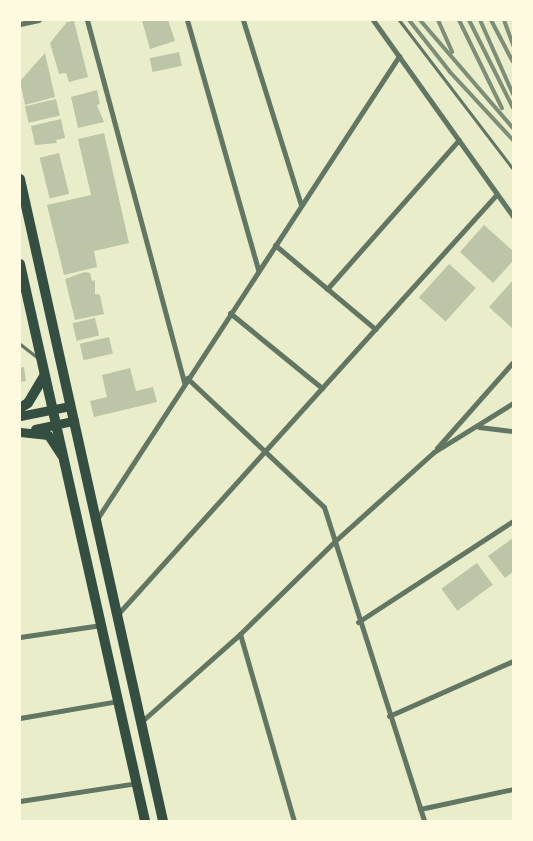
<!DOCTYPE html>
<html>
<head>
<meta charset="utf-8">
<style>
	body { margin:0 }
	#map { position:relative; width:533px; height:841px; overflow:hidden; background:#e9edc9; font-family:"Golos Text",sans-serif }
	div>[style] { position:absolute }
	.building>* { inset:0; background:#bcc5a7; transform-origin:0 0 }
	.service>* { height:3px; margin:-1.5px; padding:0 1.5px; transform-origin:1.5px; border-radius:1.5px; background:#617663 }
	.minor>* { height:5px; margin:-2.5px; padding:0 2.5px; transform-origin:2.5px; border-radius:2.5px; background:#617663 }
	.secondary>* { height:9px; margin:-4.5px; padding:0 4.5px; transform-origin:4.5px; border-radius:4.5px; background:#344e41 }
	.primary>* { height:10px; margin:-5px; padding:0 5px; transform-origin:5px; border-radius:5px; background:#344e41 }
	.rail>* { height:4px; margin:-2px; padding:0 2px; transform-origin:2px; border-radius:2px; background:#7c8e77 }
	span { translate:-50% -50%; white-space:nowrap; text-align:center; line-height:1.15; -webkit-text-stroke:5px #fefae0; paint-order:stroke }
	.frame { position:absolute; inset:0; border:21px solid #fefae0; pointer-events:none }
</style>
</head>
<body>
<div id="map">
	<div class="building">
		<div style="clip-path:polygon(142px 20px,168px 20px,175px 41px,150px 49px)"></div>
		<div style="clip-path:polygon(74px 21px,88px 77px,69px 82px,66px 73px,59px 74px,50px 43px,67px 22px)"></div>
		<div style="left:179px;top:52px;width:14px;height:30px;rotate:78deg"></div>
		<div style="clip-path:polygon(45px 53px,55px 97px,25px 105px,20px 81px)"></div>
		<div style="clip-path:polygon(97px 90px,100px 104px,97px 105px,104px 122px,78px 128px,71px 97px)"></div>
		<div style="left:56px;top:99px;width:17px;height:32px;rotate:77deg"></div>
		<div style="clip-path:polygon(61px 119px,65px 138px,56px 140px,57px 143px,35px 145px,31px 126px)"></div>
		<div style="clip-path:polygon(104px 133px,129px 243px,94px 251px,97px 267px,64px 275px,47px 205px,91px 195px,78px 139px)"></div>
		<div style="left:59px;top:153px;width:42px;height:20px;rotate:76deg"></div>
		<div style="clip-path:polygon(484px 225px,513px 251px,513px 261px,493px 283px,460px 252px)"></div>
		<div style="left:449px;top:264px;width:36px;height:45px;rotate:42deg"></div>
		<div style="clip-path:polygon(85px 272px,90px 273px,92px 281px,95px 280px,95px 294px,100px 295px,104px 314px,75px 320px,65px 279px)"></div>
		<div style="clip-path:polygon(513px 280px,513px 329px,489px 307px)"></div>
		<div style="left:95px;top:318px;width:18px;height:23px;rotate:77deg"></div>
		<div style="left:109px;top:337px;width:17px;height:30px;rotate:77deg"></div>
		<div style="clip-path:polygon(24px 367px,26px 381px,20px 382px,20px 368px)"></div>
		<div style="clip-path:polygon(130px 368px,136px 391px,153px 387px,157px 402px,94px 417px,90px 401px,107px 397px,102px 375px)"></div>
		<div style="clip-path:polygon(513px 538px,513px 572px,505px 578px,488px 556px)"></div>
		<div style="left:477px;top:563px;width:27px;height:44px;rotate:54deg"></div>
	</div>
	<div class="service">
		<div style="left:399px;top:20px;width:188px;rotate:52.6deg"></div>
		<div style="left:20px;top:344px;width:24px;rotate:38deg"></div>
	</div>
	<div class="minor">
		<div style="left:87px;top:20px;width:376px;rotate:75deg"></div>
		<div style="left:187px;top:20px;width:260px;rotate:74.1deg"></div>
		<div style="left:243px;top:20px;width:194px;rotate:72.6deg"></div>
		<div style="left:373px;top:20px;width:241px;rotate:54.5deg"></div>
		<div style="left:20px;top:24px;width:19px;rotate:-12deg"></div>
		<div style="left:275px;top:245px;width:131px;rotate:40deg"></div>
		<div style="left:327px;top:289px;width:199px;rotate:-48.5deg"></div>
		<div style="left:230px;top:313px;width:119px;rotate:39.2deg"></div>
		<div style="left:187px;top:378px;width:188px;rotate:43.3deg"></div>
		<div style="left:324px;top:507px;width:330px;rotate:72.3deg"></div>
		<div style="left:479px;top:427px;width:34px;rotate:7deg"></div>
		<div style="left:437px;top:448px;width:115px;rotate:-48.5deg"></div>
		<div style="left:97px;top:519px;width:553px;rotate:-56.88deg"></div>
		<div style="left:117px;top:615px;width:567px;rotate:-47.93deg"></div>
		<div style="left:358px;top:622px;width:185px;rotate:-33.1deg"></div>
		<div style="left:240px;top:634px;width:195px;rotate:73.9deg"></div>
		<div style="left:20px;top:637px;width:82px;rotate:-8.4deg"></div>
		<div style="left:389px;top:716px;width:136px;rotate:-23.9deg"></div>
		<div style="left:20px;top:718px;width:99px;rotate:-9.8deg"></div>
		<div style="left:141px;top:722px;width:132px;rotate:-41.6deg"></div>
		<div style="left:240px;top:634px;width:133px;rotate:-44.4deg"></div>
		<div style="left:335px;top:541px;width:133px;rotate:-42deg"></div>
		<div style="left:434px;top:452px;width:93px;rotate:-31.8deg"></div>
		<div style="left:20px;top:801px;width:118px;rotate:-8.7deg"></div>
		<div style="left:420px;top:809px;width:95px;rotate:-12.1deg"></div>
	</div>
	<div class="secondary">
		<div style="left:20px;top:416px;width:51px;rotate:-11.3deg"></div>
		<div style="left:35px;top:429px;width:40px;rotate:-12deg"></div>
		<div style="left:20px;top:432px;width:28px;rotate:6deg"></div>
		<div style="left:48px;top:435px;width:24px;rotate:57deg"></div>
	</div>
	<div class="primary">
		<div style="left:20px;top:179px;width:658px;rotate:77.44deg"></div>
		<div style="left:20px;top:264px;width:571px;rotate:77.35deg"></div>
		<div style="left:20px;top:408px;width:9px;rotate:-32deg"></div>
		<div style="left:28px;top:403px;width:31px;rotate:-59deg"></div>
	</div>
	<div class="rail">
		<div style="left:409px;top:20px;width:66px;rotate:51.7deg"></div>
		<div style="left:450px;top:72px;width:93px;rotate:47.2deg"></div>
		<div style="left:420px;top:20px;width:143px;rotate:49.3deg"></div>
		<div style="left:438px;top:20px;width:35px;rotate:66deg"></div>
		<div style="left:459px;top:20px;width:98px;rotate:64deg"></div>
		<div style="left:469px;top:20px;width:98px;rotate:63.4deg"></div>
		<div style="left:480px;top:20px;width:81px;rotate:66deg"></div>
		<div style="left:491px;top:20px;width:47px;rotate:62.4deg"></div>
		<div style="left:504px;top:20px;width:27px;rotate:70deg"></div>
	</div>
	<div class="frame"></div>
</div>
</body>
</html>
